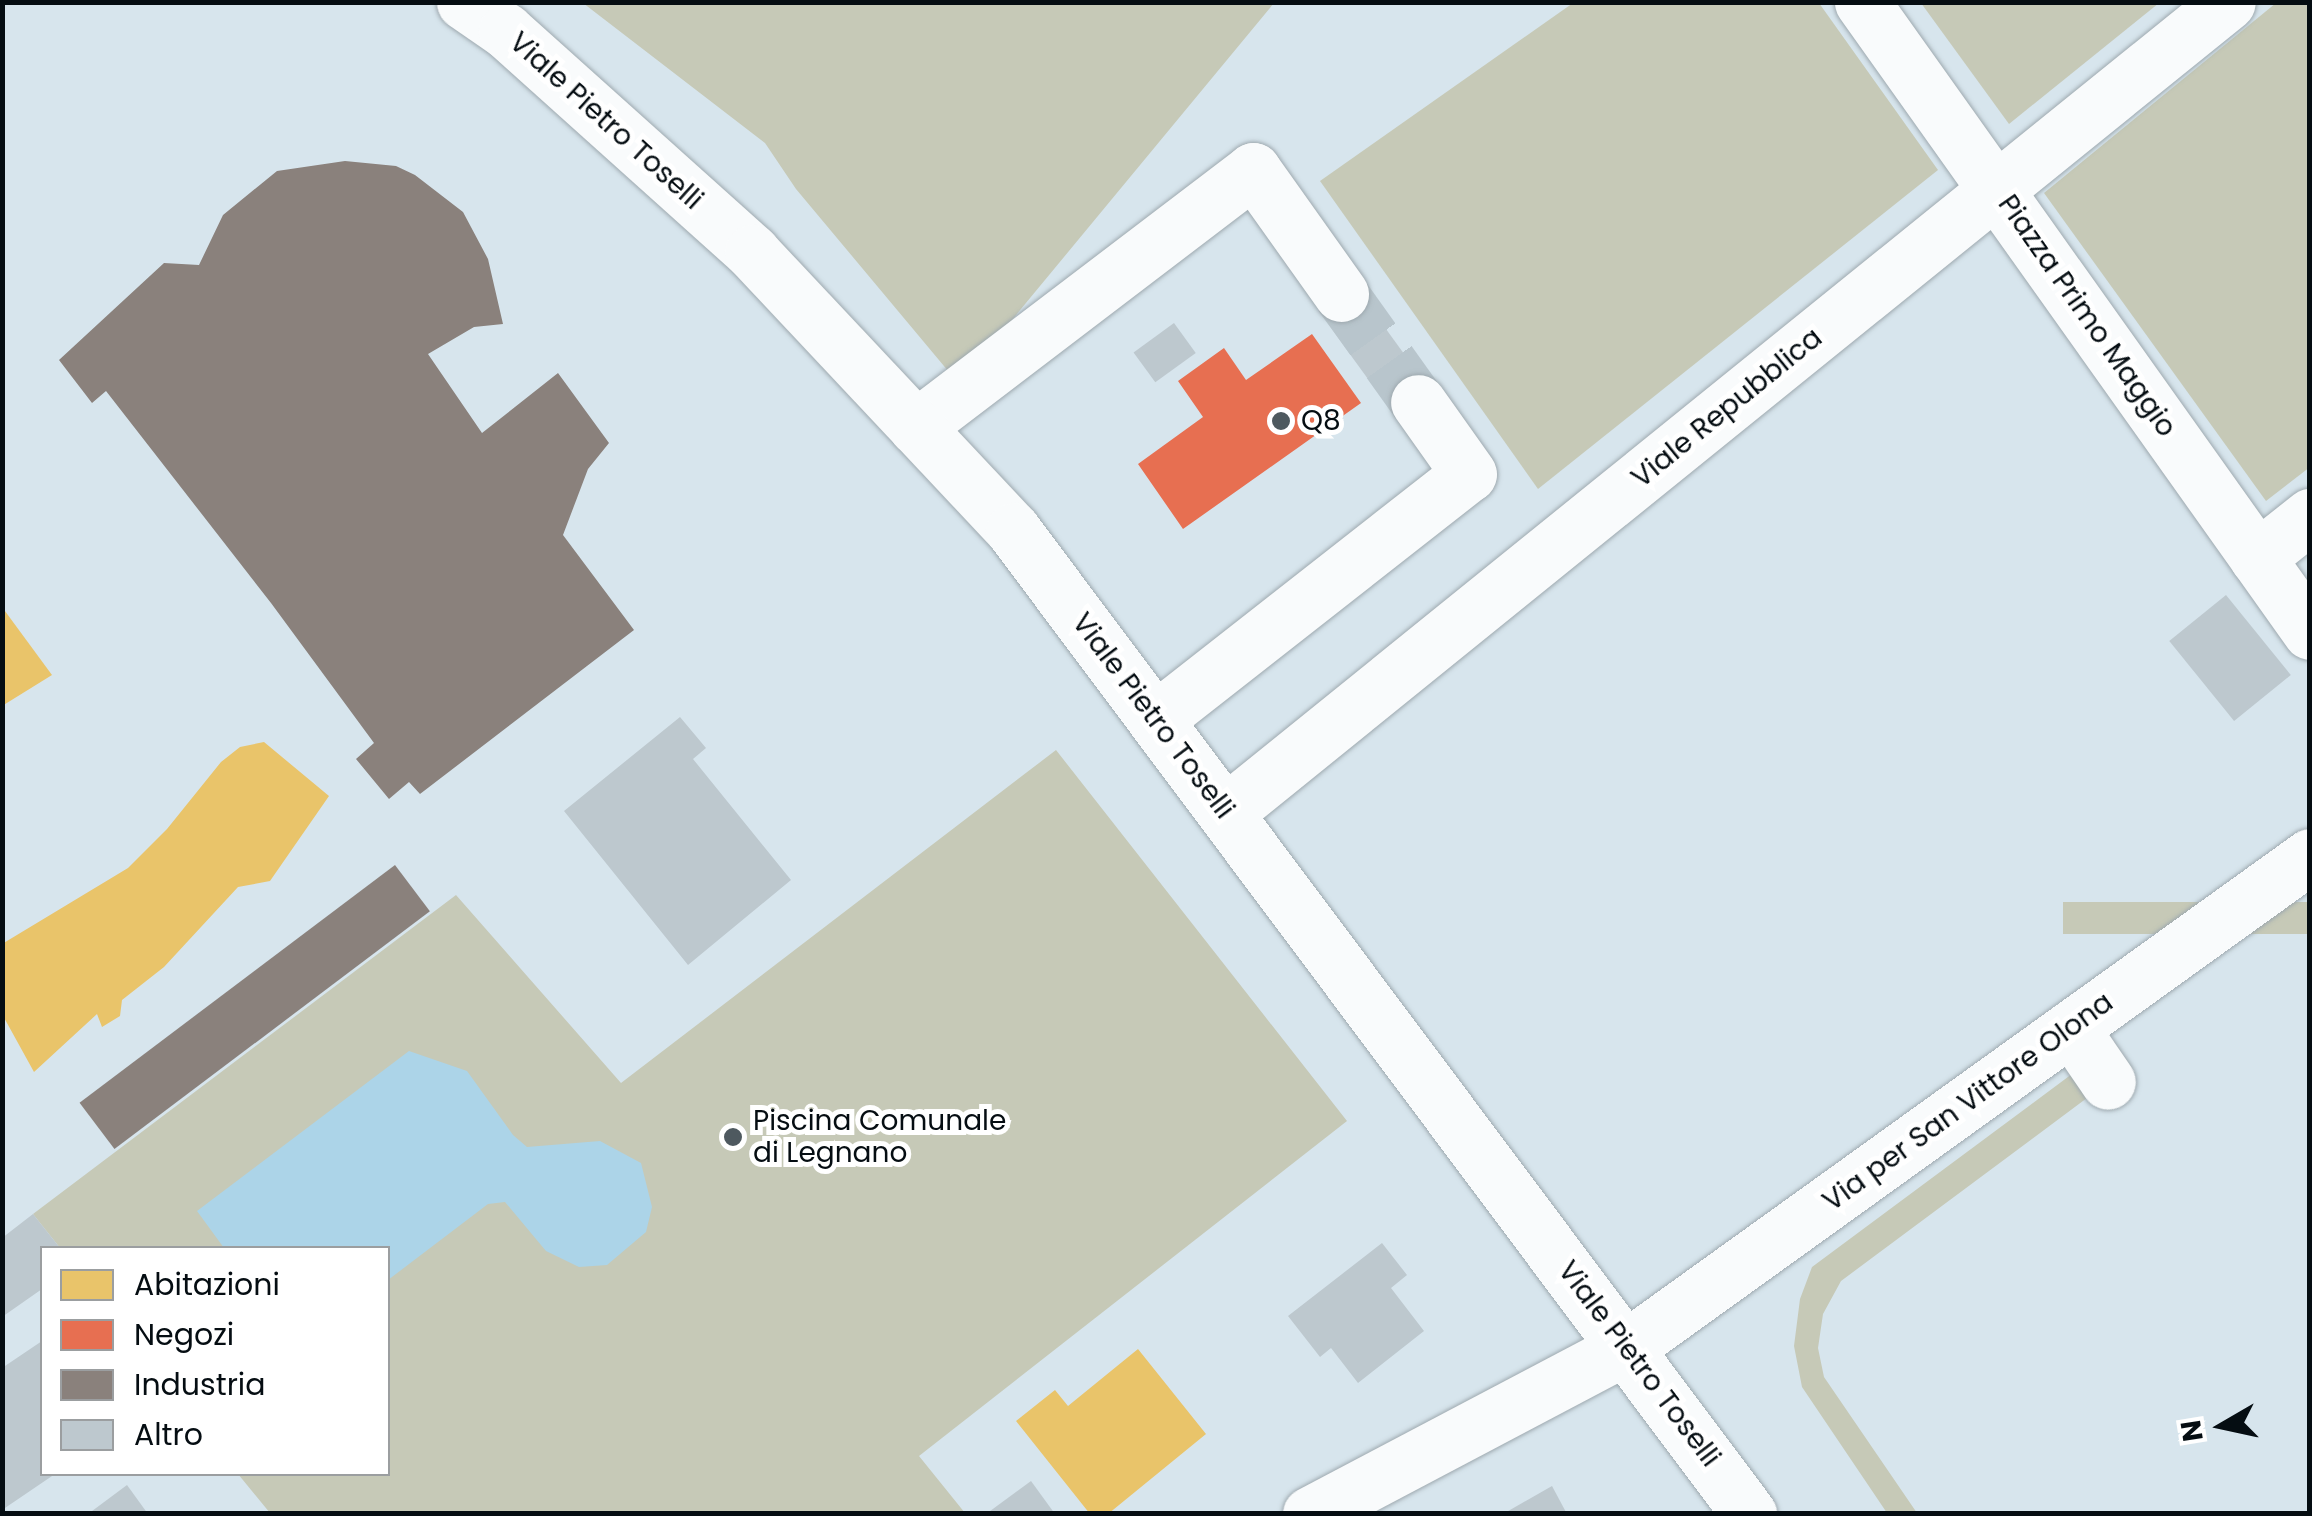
<!DOCTYPE html>
<html>
<head>
<meta charset="utf-8">
<style>
	body { margin:0 }
	#map { position:relative; width:2312px; height:1516px; overflow:hidden; background:#d7e5ed; font-family:Poppins,sans-serif }
	div>[style] { position:absolute }
	.green>* { inset:0; background:#c6c9b7; transform-origin:0 0 }
	.water>* { inset:0; background:#acd4e8 }
	.homes>* { inset:0; background:#e9c46a }
	.shops>* { inset:0; background:#e76f51 }
	.industry>* { inset:0; background:#8a817c; transform-origin:0 0 }
	.building>* { inset:0; background:#bdc8ce; transform-origin:0 0 }
	.minor-tunnel>* { height:55px; margin-top:-27.5px; transform-origin:0; background:repeating-linear-gradient(90deg,#b8c5cc 0 55px,transparent 0 83px) }
	.roads { filter:drop-shadow(0 0 2px #9ea9af) drop-shadow(0 0 2px #9ea9af) }
	.minor>* { height:55px; margin:-27.5px; padding:0 27.5px; transform-origin:27.5px; border-radius:27.5px; background:#f9fbfc }
	.major>* { height:55px; margin:-27.5px; padding:0 27.5px; transform-origin:27.5px; border-radius:27.5px; background:#f9fbfc }
	.dots>* { width:28px; height:28px; translate:-50% -50%; box-sizing:border-box; border:5px solid #fff; border-radius:50% }
	span { translate:-50% -50%; white-space:nowrap; text-align:center; line-height:1.15; -webkit-text-stroke:10px #fff; paint-order:stroke }
	.street-label { font-size:28px; color:#050d12 }
	.poi-label { font-size:28px; color:#050d12 }
	.left { translate:0 -50%; text-align:left }
	.frame { position:absolute; inset:0; border:5px solid #050d12; pointer-events:none }
	.legend { position:absolute; left:40px; top:1246px; width:350px; height:230px; box-sizing:border-box; background:#fff; border:2px solid #9b9ea0; margin:0; padding:12px 18px; list-style:none; font-size:30px; color:#050d12 }
	.legend li { display:flex; align-items:center; gap:20px; height:50px }
	.legend b { width:50px; border:2px solid #9b9ea0 }
	.north { position:absolute; left:2172px; top:1376px; width:100px; height:100px; -webkit-text-stroke:8px #fff; paint-order:stroke; rotate:261deg; font-size:28px; font-weight:700; line-height:40px; text-align:center; color:#050d12 }
	.north::after { content:''; display:block; margin:auto; width:35px; height:45px; background:#050d12; clip-path:polygon(50% 0,100% 100%,50% 72%,0 100%) }
</style>
</head>
<body>
<div id="map">
	<div class="green">
		<div style="clip-path:polygon(583px 3px,1274px 3px,959px 384px,796px 189px,765px 143px)"></div>
		<div style="clip-path:polygon(1573px 3px,1819px 3px,1938px 170px,1538px 489px,1320px 181px)"></div>
		<div style="clip-path:polygon(1921px 3px,2159px 3px,2009px 124px)"></div>
		<div style="clip-path:polygon(2276px 3px,2309px 3px,2310px 467px,2266px 501px,2044px 193px)"></div>
		<div style="clip-path:polygon(1056px 750px,1347px 1121px,919px 1456px,965px 1513px,270px 1513px,238px 1474px,388px 1474px,388px 1248px,60px 1248px,33px 1214px,456px 895px,621px 1083px)"></div>
		<div style="left:2309px;top:902px;width:32px;height:246px;rotate:90deg"></div>
		<div style="clip-path:polygon(2080px 1068px,2095px 1092px,1841px 1281px,1823px 1314px,1818px 1348px,1824px 1377px,1917px 1513px,1887px 1513px,1802px 1387px,1794px 1346px,1800px 1299px,1812px 1267px)"></div>
	</div>
	<div class="water">
		<div style="clip-path:polygon(409px 1051px,467px 1071px,513px 1135px,527px 1147px,600px 1141px,641px 1163px,652px 1207px,646px 1232px,607px 1265px,579px 1267px,546px 1251px,505px 1202px,488px 1204px,388px 1280px,388px 1248px,224px 1248px,197px 1211px)"></div>
	</div>
	<div class="homes">
		<div style="clip-path:polygon(2px 607px,52px 675px,2px 706px)"></div>
		<div style="clip-path:polygon(264px 742px,329px 796px,270px 881px,238px 887px,164px 967px,122px 1000px,120px 1016px,102px 1027px,97px 1014px,34px 1072px,2px 1014px,2px 944px,128px 868px,167px 829px,221px 762px,240px 747px)"></div>
		<div style="clip-path:polygon(1138px 1349px,1206px 1434px,1108px 1514px,1090px 1514px,1016px 1421px,1055px 1390px,1068px 1406px)"></div>
	</div>
	<div class="shops">
		<div style="clip-path:polygon(1312px 334px,1361px 403px,1183px 529px,1138px 464px,1203px 417px,1178px 381px,1224px 348px,1246px 380px)"></div>
	</div>
	<div class="industry">
		<div style="clip-path:polygon(345px 161px,396px 166px,415px 175px,463px 212px,488px 259px,503px 324px,474px 327px,428px 354px,482px 433px,558px 373px,609px 443px,588px 469px,563px 535px,634px 630px,420px 794px,409px 782px,389px 799px,356px 759px,374px 743px,271px 603px,106px 391px,92px 403px,59px 360px,164px 263px,199px 265px,223px 215px,277px 171px)"></div>
		<div style="left:395px;top:865px;width:58px;height:395px;rotate:53deg"></div>
	</div>
	<div class="building">
		<div style="left:1354px;top:285px;width:131px;height:44px;rotate:54deg"></div>
		<div style="left:1174px;top:323px;width:37px;height:50px;rotate:54deg"></div>
		<div style="left:2226px;top:595px;width:103px;height:73px;rotate:51deg"></div>
		<div style="clip-path:polygon(680px 717px,706px 748px,693px 759px,791px 880px,688px 965px,564px 811px)"></div>
		<div style="clip-path:polygon(33px 1214px,60px 1248px,42px 1248px,42px 1289px,2px 1317px,2px 1238px)"></div>
		<div style="clip-path:polygon(1382px 1243px,1407px 1275px,1391px 1288px,1424px 1331px,1358px 1383px,1331px 1348px,1320px 1357px,1288px 1316px)"></div>
		<div style="clip-path:polygon(42px 1341px,42px 1474px,55px 1474px,2px 1510px,2px 1368px)"></div>
		<div style="clip-path:polygon(1031px 1481px,1055px 1514px,986px 1514px)"></div>
		<div style="clip-path:polygon(127px 1485px,148px 1514px,88px 1514px)"></div>
		<div style="clip-path:polygon(1552px 1486px,1567px 1514px,1503px 1514px)"></div>
	</div>
	<div class="minor-tunnel">
		<div style="left:1341px;top:294px;width:133px;rotate:54.5deg"></div>
	</div>
	<div class="roads">
		<div class="minor">
			<div style="left:1862px;top:2px;width:773px;rotate:54.58deg"></div>
			<div style="left:916px;top:427px;width:424px;rotate:-37.3deg"></div>
			<div style="left:1253px;top:170px;width:152px;rotate:54.6deg"></div>
			<div style="left:2257px;top:558px;width:68px;rotate:-38.4deg"></div>
			<div style="left:1156px;top:719px;width:397px;rotate:-38.1deg"></div>
			<div style="left:1469px;top:474px;width:88px;rotate:-125.3deg"></div>
			<div style="left:1226px;top:812px;width:1288px;rotate:-38.95deg"></div>
			<div style="left:2071px;top:1028px;width:65px;rotate:55.6deg"></div>
			<div style="left:1310px;top:1514px;width:358px;rotate:-27.8deg"></div>
			<div style="left:1627px;top:1347px;width:841px;rotate:-35.71deg"></div>
		</div>
		<div class="major">
			<div style="left:464px;top:2px;width:51px;rotate:34.6deg"></div>
			<div style="left:506px;top:31px;width:331px;rotate:41.9deg"></div>
			<div style="left:752px;top:252px;width:381px;rotate:46.8deg"></div>
			<div style="left:1013px;top:530px;width:1229px;rotate:53.2deg"></div>
		</div>
	</div>
	<div class="dots">
		<div style="left:1281px;top:421px;background:#4e595f"></div>
		<div style="left:733px;top:1137px;background:#4e595f"></div>
	</div>
	<div class="street-label">
		<span style="left:606px;top:121px;rotate:42deg">Viale Pietro Toselli</span>
		<span style="left:2087px;top:316px;rotate:55deg">Piazza Primo Maggio</span>
		<span style="left:1727px;top:408px;rotate:-39deg">Viale Repubblica</span>
		<span style="left:1153px;top:716px;rotate:53deg">Viale Pietro Toselli</span>
		<span style="left:1968px;top:1102px;rotate:-36deg">Via per San Vittore Olona</span>
		<span style="left:1639px;top:1364px;rotate:53deg">Viale Pietro Toselli</span>
	</div>
	<div class="poi-label">
		<span class="left" style="left:1301px;top:421px">Q8</span>
		<span class="left" style="left:753px;top:1137px">Piscina Comunale<br>di Legnano</span>
	</div>
	<div class="frame"></div>
	<ul class="legend">
	<li><b style="height:28px;background:#e9c46a"></b>Abitazioni</li>
	<li><b style="height:28px;background:#e76f51"></b>Negozi</li>
	<li><b style="height:28px;background:#8a817c"></b>Industria</li>
	<li><b style="height:28px;background:#bdc8ce"></b>Altro</li>
	</ul>
	<div class="north">N</div>
</div>
</body>
</html>
